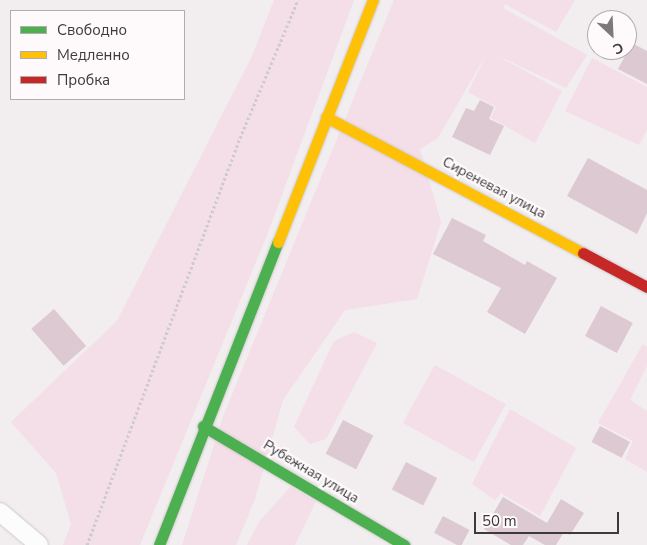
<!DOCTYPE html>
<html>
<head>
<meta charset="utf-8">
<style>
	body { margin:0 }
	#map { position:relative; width:647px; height:545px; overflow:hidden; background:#f2edef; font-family:"Nunito Sans",sans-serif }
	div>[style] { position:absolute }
	.green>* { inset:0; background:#f4dee7; transform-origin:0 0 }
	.building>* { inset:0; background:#dcc9d1; transform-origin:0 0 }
	.path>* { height:3px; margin-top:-1.5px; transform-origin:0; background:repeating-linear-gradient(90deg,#cecbcb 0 2.5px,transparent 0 5px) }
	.roads { filter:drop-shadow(0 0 1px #cecacb) drop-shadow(0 0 1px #cecacb) }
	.street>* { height:18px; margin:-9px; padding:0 9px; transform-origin:9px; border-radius:9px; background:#fdfcfd }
	.fast>* { height:11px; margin:-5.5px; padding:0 5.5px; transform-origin:5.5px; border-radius:5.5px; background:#4caf50 }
	.slow>* { height:11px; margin:-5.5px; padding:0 5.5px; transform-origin:5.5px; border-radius:5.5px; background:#ffc107 }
	.jam>* { height:11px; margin:-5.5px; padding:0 5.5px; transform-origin:5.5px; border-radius:5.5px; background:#c62828 }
	span { translate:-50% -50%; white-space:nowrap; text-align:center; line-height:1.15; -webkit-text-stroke:4.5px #fef9fb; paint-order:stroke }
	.street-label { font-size:14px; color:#3e3a3b }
	.legend { position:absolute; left:10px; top:10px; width:175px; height:90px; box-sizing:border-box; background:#fef9fb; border:1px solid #b1adae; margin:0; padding:6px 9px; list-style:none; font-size:15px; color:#3e3a3b }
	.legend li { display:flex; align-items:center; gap:10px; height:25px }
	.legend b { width:25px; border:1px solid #b1adae }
	.north { position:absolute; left:587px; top:10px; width:50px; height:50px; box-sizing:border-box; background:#fef9fb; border:1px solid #b1adae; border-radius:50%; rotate:155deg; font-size:14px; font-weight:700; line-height:20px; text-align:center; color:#3e3a3b }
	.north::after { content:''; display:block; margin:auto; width:18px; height:22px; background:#7d797a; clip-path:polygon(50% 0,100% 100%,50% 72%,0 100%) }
	.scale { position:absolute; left:474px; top:512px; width:145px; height:22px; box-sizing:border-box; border:2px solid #3e3a3b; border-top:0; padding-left:6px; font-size:15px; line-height:18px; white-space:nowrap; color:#3e3a3b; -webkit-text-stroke:4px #fef9fb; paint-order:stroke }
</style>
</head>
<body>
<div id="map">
	<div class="green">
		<div style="clip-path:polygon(274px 0,354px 0,267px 235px,140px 545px,63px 545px,71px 524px,56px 473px,11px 422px,117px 321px,252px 56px)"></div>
		<div style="clip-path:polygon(394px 0,575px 0,556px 32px,505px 4px,503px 8px,587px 55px,566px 88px,490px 52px,562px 91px,535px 143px,491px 118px,496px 107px,468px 92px,488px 51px,438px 138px,420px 149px,441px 222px,417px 299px,345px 310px,283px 400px,255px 499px,236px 545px,182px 545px,224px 414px)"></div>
		<div style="clip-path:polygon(592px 58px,647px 87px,647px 130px,639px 145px,565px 111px)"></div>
		<div style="clip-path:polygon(354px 332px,377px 343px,326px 439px,310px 444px,294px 427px,334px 341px)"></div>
		<div style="clip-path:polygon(643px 344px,647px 347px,647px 366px,630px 400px,647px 411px,647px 472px,625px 459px,633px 441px,598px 423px)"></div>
		<div style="left:435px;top:365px;width:81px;height:66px;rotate:29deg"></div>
		<div style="clip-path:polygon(510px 409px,576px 448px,540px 516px,501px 493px,495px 500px,472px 484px)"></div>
		<div style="clip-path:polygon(290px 487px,316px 501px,295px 545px,247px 545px,259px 522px)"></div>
	</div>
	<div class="building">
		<div style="clip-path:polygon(632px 43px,647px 51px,647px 84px,618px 69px)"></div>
		<div style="clip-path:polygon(480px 100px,494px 107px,489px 119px,504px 126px,490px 155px,452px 137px,466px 108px,474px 111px)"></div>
		<div style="clip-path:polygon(588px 158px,647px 190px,647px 213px,637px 234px,567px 196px)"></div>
		<div style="clip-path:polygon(452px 218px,486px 235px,483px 241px,525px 265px,527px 261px,557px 278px,525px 334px,487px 312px,501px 288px,433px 254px)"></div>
		<div style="left:601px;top:306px;width:36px;height:34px;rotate:28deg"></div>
		<div style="left:54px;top:309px;width:49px;height:30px;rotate:49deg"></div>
		<div style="left:343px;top:420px;width:34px;height:38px;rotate:27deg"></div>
		<div style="left:600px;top:426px;width:34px;height:18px;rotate:28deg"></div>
		<div style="left:406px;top:462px;width:35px;height:31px;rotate:27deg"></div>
		<div style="clip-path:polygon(503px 497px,547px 523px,561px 499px,584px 513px,570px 535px,564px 532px,556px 545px,545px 545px,529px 536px,523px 545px,511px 545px,484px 529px)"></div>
		<div style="left:443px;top:516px;width:30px;height:19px;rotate:28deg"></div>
	</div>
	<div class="path">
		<div style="left:87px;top:545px;width:435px;rotate:-69.4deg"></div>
		<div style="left:240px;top:138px;width:150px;rotate:-67.2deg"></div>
	</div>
	<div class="roads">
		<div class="street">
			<div style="left:0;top:512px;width:51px;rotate:40.2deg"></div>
		</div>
		<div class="fast">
			<div style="left:203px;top:426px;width:234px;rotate:30.6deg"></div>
			<div style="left:159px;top:545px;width:326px;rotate:-68.6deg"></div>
		</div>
		<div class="slow">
			<div style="left:326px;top:117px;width:291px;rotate:27.9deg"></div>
			<div style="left:278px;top:242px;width:260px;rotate:-68.6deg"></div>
		</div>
		<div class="jam">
			<div style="left:583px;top:253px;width:72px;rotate:28deg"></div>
		</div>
	</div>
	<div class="street-label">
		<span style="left:494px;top:188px;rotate:28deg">Сиреневая улица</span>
		<span style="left:311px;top:472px;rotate:31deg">Рубежная улица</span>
	</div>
	<ul class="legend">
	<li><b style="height:6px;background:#4caf50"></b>Свободно</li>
	<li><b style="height:6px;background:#ffc107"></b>Медленно</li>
	<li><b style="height:6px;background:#c62828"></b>Пробка</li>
	</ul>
	<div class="north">С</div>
	<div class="scale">50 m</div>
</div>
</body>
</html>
